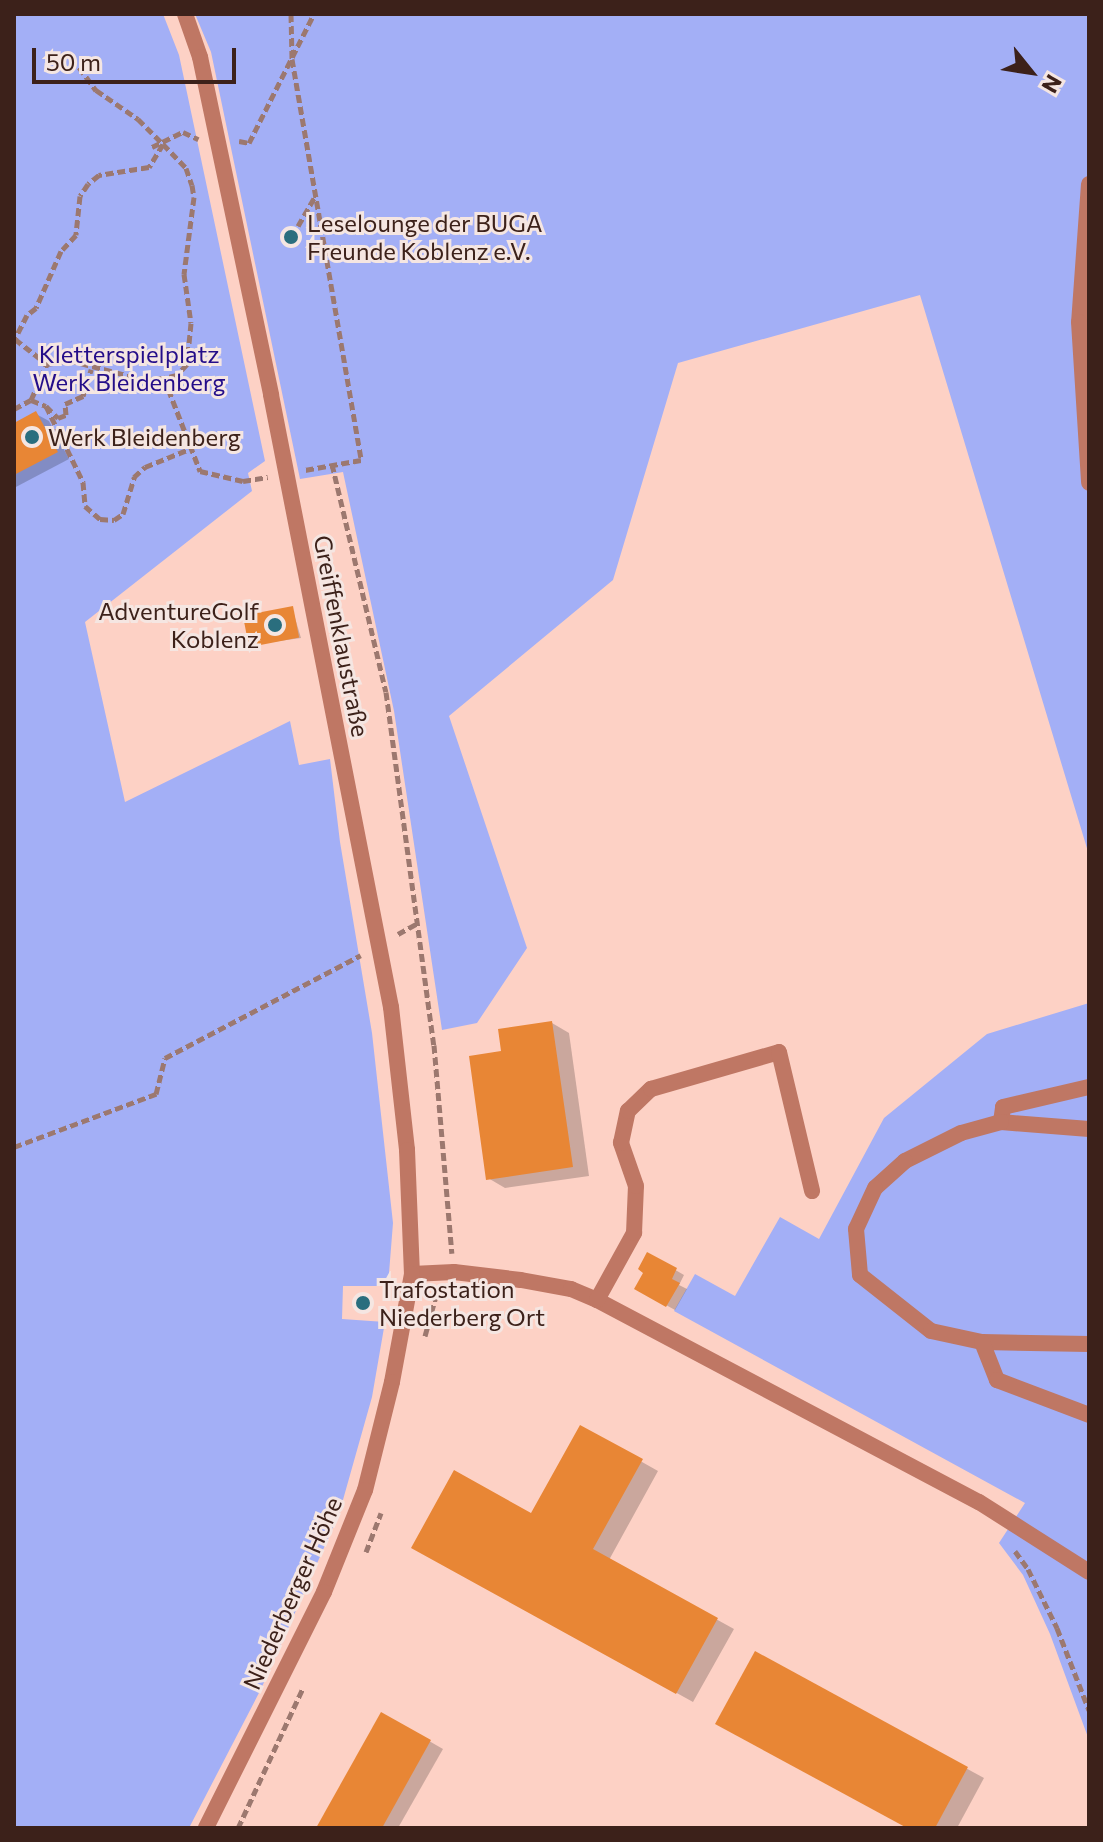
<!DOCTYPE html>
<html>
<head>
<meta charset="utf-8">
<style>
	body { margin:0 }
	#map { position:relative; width:1103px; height:1842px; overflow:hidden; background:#fdd1c5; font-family:Commissioner,sans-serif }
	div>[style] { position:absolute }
	.green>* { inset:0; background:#a3aff6 }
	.shadow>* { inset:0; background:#0003 }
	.building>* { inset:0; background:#e88635; transform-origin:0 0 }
	.path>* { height:5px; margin-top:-2.5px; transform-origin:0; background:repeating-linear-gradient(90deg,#9c786f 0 8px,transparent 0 12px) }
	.lane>* { height:16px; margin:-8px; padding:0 8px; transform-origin:8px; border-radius:8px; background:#bf7764 }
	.street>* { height:16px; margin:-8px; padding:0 8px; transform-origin:8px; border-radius:8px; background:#bf7764 }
	.dots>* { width:22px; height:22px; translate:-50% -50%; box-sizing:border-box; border:4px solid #f5e6e2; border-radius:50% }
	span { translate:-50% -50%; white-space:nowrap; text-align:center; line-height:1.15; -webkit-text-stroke:6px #f5e6e2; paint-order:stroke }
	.poi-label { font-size:24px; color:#3c211a }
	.left { translate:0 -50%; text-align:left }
	.right { translate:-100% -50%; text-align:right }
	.park-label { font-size:24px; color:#240d89 }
	.street-label { font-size:24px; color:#3c211a }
	.frame { position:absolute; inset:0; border:16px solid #3c211a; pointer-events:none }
	.north { position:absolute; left:991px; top:32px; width:80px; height:80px; -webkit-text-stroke:6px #f5e6e2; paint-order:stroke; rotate:120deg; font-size:22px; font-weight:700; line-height:32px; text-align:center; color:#3c211a }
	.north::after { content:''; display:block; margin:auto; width:28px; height:36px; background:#3c211a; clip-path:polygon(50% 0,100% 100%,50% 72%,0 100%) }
	.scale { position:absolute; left:32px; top:48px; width:204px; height:36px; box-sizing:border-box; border:4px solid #3c211a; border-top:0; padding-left:10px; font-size:24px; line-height:28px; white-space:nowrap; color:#3c211a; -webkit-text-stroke:6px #f5e6e2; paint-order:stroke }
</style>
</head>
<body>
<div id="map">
	<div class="green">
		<div style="clip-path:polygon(14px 14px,163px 14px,179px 55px,265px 461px,248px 473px,252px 491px,85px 622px,125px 802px,290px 721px,299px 765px,330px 759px,340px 842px,372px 1033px,393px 1223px,388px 1286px,343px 1286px,342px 1319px,385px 1322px,372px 1397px,339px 1514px,261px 1689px,189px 1828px,14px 1828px)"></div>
		<div style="clip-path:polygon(195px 14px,1089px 14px,1089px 855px,920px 295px,678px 363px,613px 580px,449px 716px,527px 948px,477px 1023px,442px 1030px,394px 711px,343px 472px,300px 479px,211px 52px)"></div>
		<div style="clip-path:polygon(1089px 1003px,1089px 1740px,1050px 1634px,1023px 1575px,999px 1543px,1025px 1503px,674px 1311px,695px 1274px,735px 1296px,780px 1217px,819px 1239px,884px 1118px,987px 1034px)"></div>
	</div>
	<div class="shadow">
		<div style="clip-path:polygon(36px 414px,49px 421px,69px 459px,14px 488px,14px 426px)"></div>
		<div style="clip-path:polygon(292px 608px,301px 638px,250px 645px)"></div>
		<div style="clip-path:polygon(552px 1023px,569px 1033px,589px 1176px,505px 1188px,488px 1178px)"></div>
		<div style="clip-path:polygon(648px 1254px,684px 1275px,679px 1285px,687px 1289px,675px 1310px,637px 1289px,646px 1272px)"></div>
		<div style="clip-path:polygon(580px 1427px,658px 1471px,609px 1560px,734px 1629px,693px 1702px,414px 1547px,532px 1516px)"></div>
		<div style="clip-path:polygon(756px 1654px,984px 1778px,957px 1828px,910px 1828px)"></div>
		<div style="clip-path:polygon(382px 1714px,443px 1749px,398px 1828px,318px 1828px)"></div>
	</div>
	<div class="building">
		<div style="clip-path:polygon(36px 411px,58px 452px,14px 475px,14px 423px)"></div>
		<div style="left:293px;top:606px;width:32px;height:51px;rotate:79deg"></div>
		<div style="clip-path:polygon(552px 1021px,573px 1167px,486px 1180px,469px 1056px,501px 1051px,498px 1029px)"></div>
		<div style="clip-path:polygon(647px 1252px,677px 1268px,672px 1279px,680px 1283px,666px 1307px,634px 1289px,643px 1273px,638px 1269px)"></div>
		<div style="clip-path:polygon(580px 1425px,643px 1459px,593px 1549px,718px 1618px,676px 1694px,411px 1548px,454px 1470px,531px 1513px)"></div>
		<div style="clip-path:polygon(755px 1651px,968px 1767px,935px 1828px,907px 1828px,715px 1724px)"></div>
		<div style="clip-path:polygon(381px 1712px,431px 1740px,382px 1828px,316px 1828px)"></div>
	</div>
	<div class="path">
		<div style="left:291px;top:14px;width:45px;rotate:88.7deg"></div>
		<div style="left:292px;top:59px;width:407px;rotate:80.2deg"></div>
		<div style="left:361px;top:460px;width:57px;rotate:169.9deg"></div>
		<div style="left:79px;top:67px;width:29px;rotate:54deg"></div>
		<div style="left:96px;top:90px;width:51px;rotate:34.6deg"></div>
		<div style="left:138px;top:119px;width:35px;rotate:45deg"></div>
		<div style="left:163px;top:144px;width:33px;rotate:46deg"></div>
		<div style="left:186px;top:168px;width:18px;rotate:71deg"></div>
		<div style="left:192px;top:185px;width:12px;rotate:81deg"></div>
		<div style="left:194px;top:197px;width:78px;rotate:97.4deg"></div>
		<div style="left:184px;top:274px;width:49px;rotate:81.9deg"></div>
		<div style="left:191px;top:323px;width:41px;rotate:95.6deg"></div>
		<div style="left:187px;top:364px;width:15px;rotate:132deg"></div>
		<div style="left:177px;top:375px;width:13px;rotate:167deg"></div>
		<div style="left:239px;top:141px;width:10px;rotate:11deg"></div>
		<div style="left:249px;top:143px;width:144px;rotate:-63.3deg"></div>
		<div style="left:163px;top:144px;width:27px;rotate:121deg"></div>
		<div style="left:149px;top:167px;width:51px;rotate:170.9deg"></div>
		<div style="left:99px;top:175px;width:14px;rotate:141deg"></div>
		<div style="left:88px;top:184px;width:14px;rotate:124deg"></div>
		<div style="left:80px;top:196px;width:39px;rotate:96deg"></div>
		<div style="left:76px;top:235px;width:22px;rotate:133deg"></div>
		<div style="left:61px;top:251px;width:62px;rotate:113.7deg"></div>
		<div style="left:36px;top:308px;width:11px;rotate:142deg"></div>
		<div style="left:27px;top:315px;width:27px;rotate:117deg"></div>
		<div style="left:15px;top:339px;width:41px;rotate:38deg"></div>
		<div style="left:47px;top:364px;width:22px;rotate:-10deg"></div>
		<div style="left:69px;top:360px;width:79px;rotate:14.7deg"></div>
		<div style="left:145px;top:380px;width:19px;rotate:-6deg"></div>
		<div style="left:164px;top:378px;width:100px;rotate:68.8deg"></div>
		<div style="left:200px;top:471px;width:44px;rotate:13.1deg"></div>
		<div style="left:243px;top:481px;width:25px;rotate:-9deg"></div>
		<div style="left:152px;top:147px;width:34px;rotate:-26deg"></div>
		<div style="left:183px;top:132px;width:17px;rotate:25deg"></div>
		<div style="left:298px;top:226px;width:34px;rotate:-60deg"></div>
		<div style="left:31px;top:400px;width:39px;rotate:-66deg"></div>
		<div style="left:46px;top:406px;width:85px;rotate:64deg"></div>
		<div style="left:83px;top:482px;width:24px;rotate:85deg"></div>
		<div style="left:85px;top:506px;width:20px;rotate:41deg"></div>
		<div style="left:100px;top:519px;width:14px;rotate:4deg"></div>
		<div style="left:114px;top:520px;width:11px;rotate:-34deg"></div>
		<div style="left:123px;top:514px;width:39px;rotate:-73deg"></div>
		<div style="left:134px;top:477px;width:15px;rotate:-42deg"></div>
		<div style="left:145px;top:467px;width:51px;rotate:-22deg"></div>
		<div style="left:14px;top:409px;width:19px;rotate:-28deg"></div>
		<div style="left:31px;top:400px;width:16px;rotate:22deg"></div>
		<div style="left:46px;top:406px;width:17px;rotate:45deg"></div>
		<div style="left:58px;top:418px;width:9px;rotate:-21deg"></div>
		<div style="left:66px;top:415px;width:11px;rotate:-95deg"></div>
		<div style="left:65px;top:404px;width:20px;rotate:-24deg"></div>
		<div style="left:83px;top:396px;width:28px;rotate:-73deg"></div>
		<div style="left:332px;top:464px;width:234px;rotate:76.7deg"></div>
		<div style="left:386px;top:692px;width:356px;rotate:82.3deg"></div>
		<div style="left:434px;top:1045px;width:209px;rotate:85.1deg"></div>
		<div style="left:398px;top:934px;width:23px;rotate:-29deg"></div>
		<div style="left:14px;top:1147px;width:152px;rotate:-20.5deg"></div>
		<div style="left:156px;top:1094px;width:37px;rotate:-76deg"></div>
		<div style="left:165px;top:1058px;width:221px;rotate:-27.7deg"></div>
		<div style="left:425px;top:1336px;width:46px;rotate:-74.7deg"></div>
		<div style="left:1015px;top:1551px;width:22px;rotate:54deg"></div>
		<div style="left:1028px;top:1569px;width:66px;rotate:63.8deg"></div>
		<div style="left:1057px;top:1628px;width:88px;rotate:68.7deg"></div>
		<div style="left:366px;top:1552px;width:42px;rotate:-69deg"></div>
		<div style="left:238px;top:1828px;width:154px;rotate:-65.1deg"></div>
	</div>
	<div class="lane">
		<div style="left:1089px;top:184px;width:138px;rotate:94.1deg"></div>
		<div style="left:1079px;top:322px;width:161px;rotate:86.4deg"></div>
		<div style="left:1001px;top:1122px;width:15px;rotate:-82deg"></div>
		<div style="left:1003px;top:1107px;width:88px;rotate:-13.1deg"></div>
		<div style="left:1089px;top:1129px;width:88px;rotate:-175.5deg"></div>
		<div style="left:1001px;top:1122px;width:41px;rotate:164.6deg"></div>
		<div style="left:961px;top:1133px;width:63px;rotate:153.4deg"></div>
		<div style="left:905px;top:1161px;width:40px;rotate:138deg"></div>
		<div style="left:875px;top:1188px;width:45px;rotate:114.9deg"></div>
		<div style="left:856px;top:1229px;width:46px;rotate:85deg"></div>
		<div style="left:860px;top:1275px;width:90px;rotate:38.3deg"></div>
		<div style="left:931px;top:1331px;width:52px;rotate:12.2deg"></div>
		<div style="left:982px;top:1342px;width:107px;rotate:1.1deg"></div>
		<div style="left:412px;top:1274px;width:42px;rotate:-2.7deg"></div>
		<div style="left:454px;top:1272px;width:67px;rotate:6.8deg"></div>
		<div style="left:521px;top:1280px;width:51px;rotate:10.2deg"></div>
		<div style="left:571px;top:1289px;width:28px;rotate:23deg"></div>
		<div style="left:597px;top:1300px;width:432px;rotate:27.9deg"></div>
		<div style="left:979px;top:1502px;width:130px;rotate:32.5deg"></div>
		<div style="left:597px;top:1300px;width:77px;rotate:-61.1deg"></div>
		<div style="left:634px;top:1233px;width:47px;rotate:-87.6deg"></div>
		<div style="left:636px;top:1186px;width:46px;rotate:-109.2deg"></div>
		<div style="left:621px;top:1143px;width:33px;rotate:-78deg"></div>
		<div style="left:628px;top:1111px;width:32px;rotate:-44deg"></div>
		<div style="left:651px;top:1089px;width:133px;rotate:-16.1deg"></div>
		<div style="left:779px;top:1052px;width:143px;rotate:76.6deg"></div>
		<div style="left:982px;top:1342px;width:41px;rotate:68.5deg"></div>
		<div style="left:997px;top:1380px;width:98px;rotate:20.8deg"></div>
	</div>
	<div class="street">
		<div style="left:185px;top:14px;width:46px;rotate:70.8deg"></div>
		<div style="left:200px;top:57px;width:345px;rotate:78.1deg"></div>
		<div style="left:271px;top:395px;width:624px;rotate:78.91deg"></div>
		<div style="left:391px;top:1007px;width:144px;rotate:83.6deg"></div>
		<div style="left:407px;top:1150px;width:124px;rotate:87.7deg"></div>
		<div style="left:412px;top:1274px;width:110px;rotate:100.5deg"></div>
		<div style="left:392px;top:1382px;width:111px;rotate:104deg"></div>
		<div style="left:365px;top:1490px;width:110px;rotate:111.9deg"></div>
		<div style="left:324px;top:1592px;width:264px;rotate:116.6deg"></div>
	</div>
	<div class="dots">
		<div style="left:291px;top:237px;background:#2a6e7e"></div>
		<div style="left:32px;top:437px;background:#2a6e7e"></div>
		<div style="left:275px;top:625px;background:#2a6e7e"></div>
		<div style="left:363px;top:1303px;background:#2a6e7e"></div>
	</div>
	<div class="poi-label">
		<span class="left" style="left:307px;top:237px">Leselounge der BUGA<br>Freunde Koblenz e.V.</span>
		<span class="left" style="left:48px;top:437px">Werk Bleidenberg</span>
		<span class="right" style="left:259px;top:625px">AdventureGolf<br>Koblenz</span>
		<span class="left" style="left:379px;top:1303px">Trafostation<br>Niederberg Ort</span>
	</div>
	<div class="park-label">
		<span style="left:129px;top:368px">Kletterspielplatz<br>Werk Bleidenberg</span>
	</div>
	<div class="street-label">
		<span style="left:342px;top:636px;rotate:79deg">Greiffenklaustraße</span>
		<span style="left:292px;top:1593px;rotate:-66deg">Niederberger Höhe</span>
	</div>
	<div class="frame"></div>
	<div class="north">N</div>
	<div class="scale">50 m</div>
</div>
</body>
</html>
